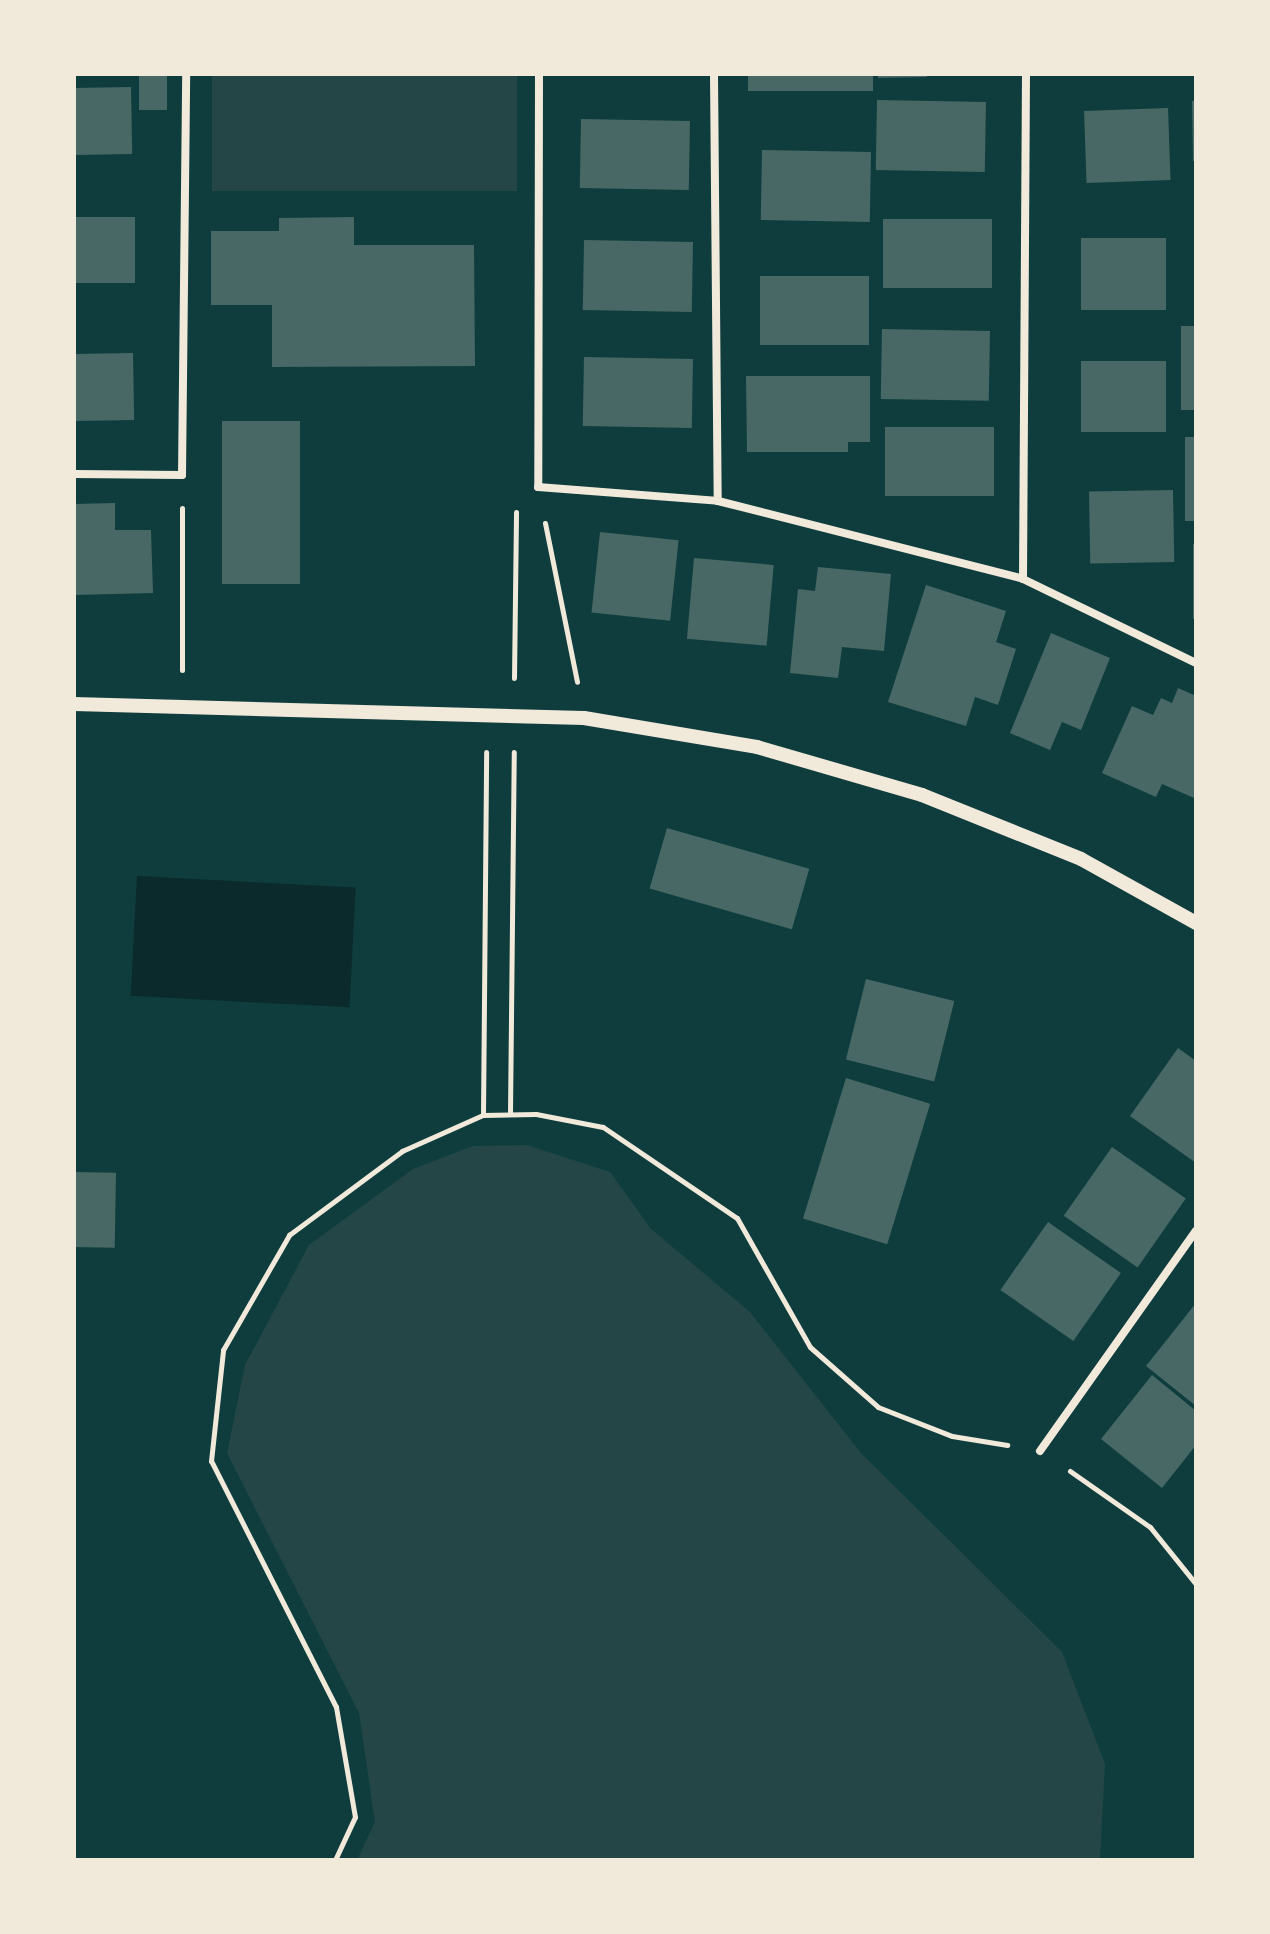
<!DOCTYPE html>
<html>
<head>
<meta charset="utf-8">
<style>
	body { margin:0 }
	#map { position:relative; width:1270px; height:1934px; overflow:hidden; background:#0f3d3e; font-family:Spectral,serif }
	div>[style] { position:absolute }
	.green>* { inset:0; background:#244646; transform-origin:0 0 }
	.water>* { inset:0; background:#0a2a2b; transform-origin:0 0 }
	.building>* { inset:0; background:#486865; transform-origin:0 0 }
	.path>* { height:5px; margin:-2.5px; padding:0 2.5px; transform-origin:2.5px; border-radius:2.5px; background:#f1e9da }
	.minor>* { height:8px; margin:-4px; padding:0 4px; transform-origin:4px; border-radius:4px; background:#f1e9da }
	.tertiary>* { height:14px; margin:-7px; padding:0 7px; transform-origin:7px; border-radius:7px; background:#f1e9da }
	span { translate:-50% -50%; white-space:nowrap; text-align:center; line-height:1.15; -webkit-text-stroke:8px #f1e9da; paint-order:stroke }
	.frame { position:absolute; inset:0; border:76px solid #f1e9da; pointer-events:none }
</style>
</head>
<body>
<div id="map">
	<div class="green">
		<div style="left:212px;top:74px;width:305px;height:117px"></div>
		<div style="clip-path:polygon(527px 1145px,610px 1172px,651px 1229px,749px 1311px,861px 1453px,1062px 1652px,1105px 1764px,1100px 1860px,357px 1860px,375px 1822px,359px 1713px,227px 1453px,245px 1365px,309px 1245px,413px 1169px,473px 1146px)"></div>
	</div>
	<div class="water">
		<div style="left:137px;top:876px;width:219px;height:120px;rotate:3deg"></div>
	</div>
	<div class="building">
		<div style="left:139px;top:74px;width:28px;height:36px"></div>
		<div style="left:748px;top:74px;width:125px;height:17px"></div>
		<div style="clip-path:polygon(878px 74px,927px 74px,927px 77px,878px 78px)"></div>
		<div style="left:131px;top:87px;width:67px;height:57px;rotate:89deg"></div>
		<div style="left:877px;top:100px;width:109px;height:70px;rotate:1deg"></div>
		<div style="clip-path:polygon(1192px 101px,1196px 101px,1196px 161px,1193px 161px)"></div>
		<div style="left:1168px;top:108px;width:72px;height:84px;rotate:88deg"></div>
		<div style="left:581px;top:119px;width:109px;height:69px;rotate:1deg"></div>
		<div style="left:762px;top:150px;width:109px;height:70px;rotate:1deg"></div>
		<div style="left:135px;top:217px;width:66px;height:61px;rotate:90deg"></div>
		<div style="clip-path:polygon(354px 217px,354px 245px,474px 245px,475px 366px,272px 367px,272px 305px,211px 305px,211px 231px,279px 231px,279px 218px)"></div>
		<div style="left:883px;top:219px;width:109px;height:69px"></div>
		<div style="left:1166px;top:238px;width:72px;height:85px;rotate:90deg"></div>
		<div style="left:584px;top:240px;width:109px;height:70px;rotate:1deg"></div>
		<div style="left:760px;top:276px;width:109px;height:69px"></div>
		<div style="left:1196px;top:326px;width:84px;height:15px;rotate:90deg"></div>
		<div style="left:882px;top:329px;width:108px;height:70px;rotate:1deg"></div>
		<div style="left:133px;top:353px;width:67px;height:59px;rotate:89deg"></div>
		<div style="left:584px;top:357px;width:109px;height:69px;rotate:1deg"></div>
		<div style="left:1166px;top:361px;width:71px;height:85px;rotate:90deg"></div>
		<div style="clip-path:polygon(746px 376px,870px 376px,870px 442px,848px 442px,848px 452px,747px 452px)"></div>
		<div style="left:222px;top:421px;width:78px;height:163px"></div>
		<div style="left:885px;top:427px;width:109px;height:69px"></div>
		<div style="left:1185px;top:437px;width:11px;height:84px"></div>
		<div style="left:1173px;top:490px;width:72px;height:84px;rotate:89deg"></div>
		<div style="clip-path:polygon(115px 503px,115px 530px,151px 530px,153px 593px,74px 595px,74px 504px)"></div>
		<div style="left:600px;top:532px;width:79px;height:81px;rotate:6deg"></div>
		<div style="left:1193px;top:544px;width:3px;height:75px"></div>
		<div style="left:694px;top:558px;width:80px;height:81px;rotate:5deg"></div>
		<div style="clip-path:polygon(818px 567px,891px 574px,884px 651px,842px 647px,838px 678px,790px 673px,798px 589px,815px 591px)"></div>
		<div style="clip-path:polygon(926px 585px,1006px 611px,996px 642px,1016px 649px,998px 705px,975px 697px,966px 726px,888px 702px)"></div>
		<div style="clip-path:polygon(1051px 633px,1110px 658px,1081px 730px,1062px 722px,1050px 750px,1010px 733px)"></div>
		<div style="clip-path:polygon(1178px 688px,1196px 696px,1194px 798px,1162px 784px,1156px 797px,1102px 773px,1132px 706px,1153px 715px,1161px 698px,1172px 703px)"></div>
		<div style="left:667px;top:828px;width:148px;height:63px;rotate:16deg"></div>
		<div style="left:866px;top:979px;width:91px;height:83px;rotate:14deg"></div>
		<div style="clip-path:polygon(1178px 1048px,1196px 1061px,1196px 1163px,1130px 1116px)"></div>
		<div style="left:846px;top:1078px;width:88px;height:147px;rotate:17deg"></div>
		<div style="left:1112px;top:1147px;width:90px;height:84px;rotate:35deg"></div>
		<div style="left:74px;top:1172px;width:42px;height:75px;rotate:1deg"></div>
		<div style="left:1048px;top:1222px;width:89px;height:83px;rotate:35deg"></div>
		<div style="clip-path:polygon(1196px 1303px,1196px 1406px,1146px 1366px)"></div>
		<div style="clip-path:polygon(1152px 1375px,1196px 1411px,1196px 1445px,1162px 1488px,1101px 1439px)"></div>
	</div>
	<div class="path">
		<div style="left:182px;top:508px;width:162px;rotate:90deg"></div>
		<div style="left:545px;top:523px;width:162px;rotate:78.6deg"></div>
		<div style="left:514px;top:678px;width:166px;rotate:-89.3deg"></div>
		<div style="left:510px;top:1113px;width:361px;rotate:-89.4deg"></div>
		<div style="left:483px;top:1115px;width:363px;rotate:-89.5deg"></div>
		<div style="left:1070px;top:1471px;width:98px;rotate:35deg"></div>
		<div style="left:1150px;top:1527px;width:73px;rotate:51.1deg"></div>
		<div style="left:335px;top:1860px;width:47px;rotate:-65.1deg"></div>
		<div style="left:355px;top:1817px;width:112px;rotate:-99.8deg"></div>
		<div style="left:336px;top:1707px;width:276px;rotate:-116.9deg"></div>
		<div style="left:211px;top:1461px;width:112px;rotate:-83.8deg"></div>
		<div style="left:223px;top:1350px;width:133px;rotate:-60.1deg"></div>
		<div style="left:289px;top:1235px;width:141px;rotate:-36.6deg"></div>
		<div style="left:402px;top:1151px;width:89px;rotate:-24deg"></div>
		<div style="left:483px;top:1115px;width:53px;rotate:-1.1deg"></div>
		<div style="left:536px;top:1114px;width:68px;rotate:11deg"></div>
		<div style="left:603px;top:1127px;width:162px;rotate:34.2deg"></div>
		<div style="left:737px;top:1218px;width:148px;rotate:60.5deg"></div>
		<div style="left:810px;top:1347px;width:91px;rotate:41.4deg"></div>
		<div style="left:878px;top:1407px;width:79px;rotate:21.4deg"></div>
		<div style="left:952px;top:1436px;width:56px;rotate:9.3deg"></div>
	</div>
	<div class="minor">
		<div style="left:539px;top:74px;width:413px;rotate:90.1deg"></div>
		<div style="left:538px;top:487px;width:181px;rotate:4.4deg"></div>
		<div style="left:718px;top:501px;width:315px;rotate:14.3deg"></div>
		<div style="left:1023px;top:579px;width:192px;rotate:25.9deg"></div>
		<div style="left:714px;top:74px;width:427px;rotate:89.5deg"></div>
		<div style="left:74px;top:474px;width:108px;rotate:0.5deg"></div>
		<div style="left:182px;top:475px;width:401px;rotate:-89.4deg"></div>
		<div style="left:1023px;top:579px;width:505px;rotate:-89.66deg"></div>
		<div style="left:1040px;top:1451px;width:270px;rotate:-54.7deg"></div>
	</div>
	<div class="tertiary">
		<div style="left:74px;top:704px;width:510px;rotate:1.57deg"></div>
		<div style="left:584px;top:718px;width:175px;rotate:9.5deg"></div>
		<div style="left:757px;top:747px;width:172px;rotate:16.2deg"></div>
		<div style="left:922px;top:795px;width:171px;rotate:21.9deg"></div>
		<div style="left:1081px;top:859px;width:132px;rotate:29.1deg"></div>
	</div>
	<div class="frame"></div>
</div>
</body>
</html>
